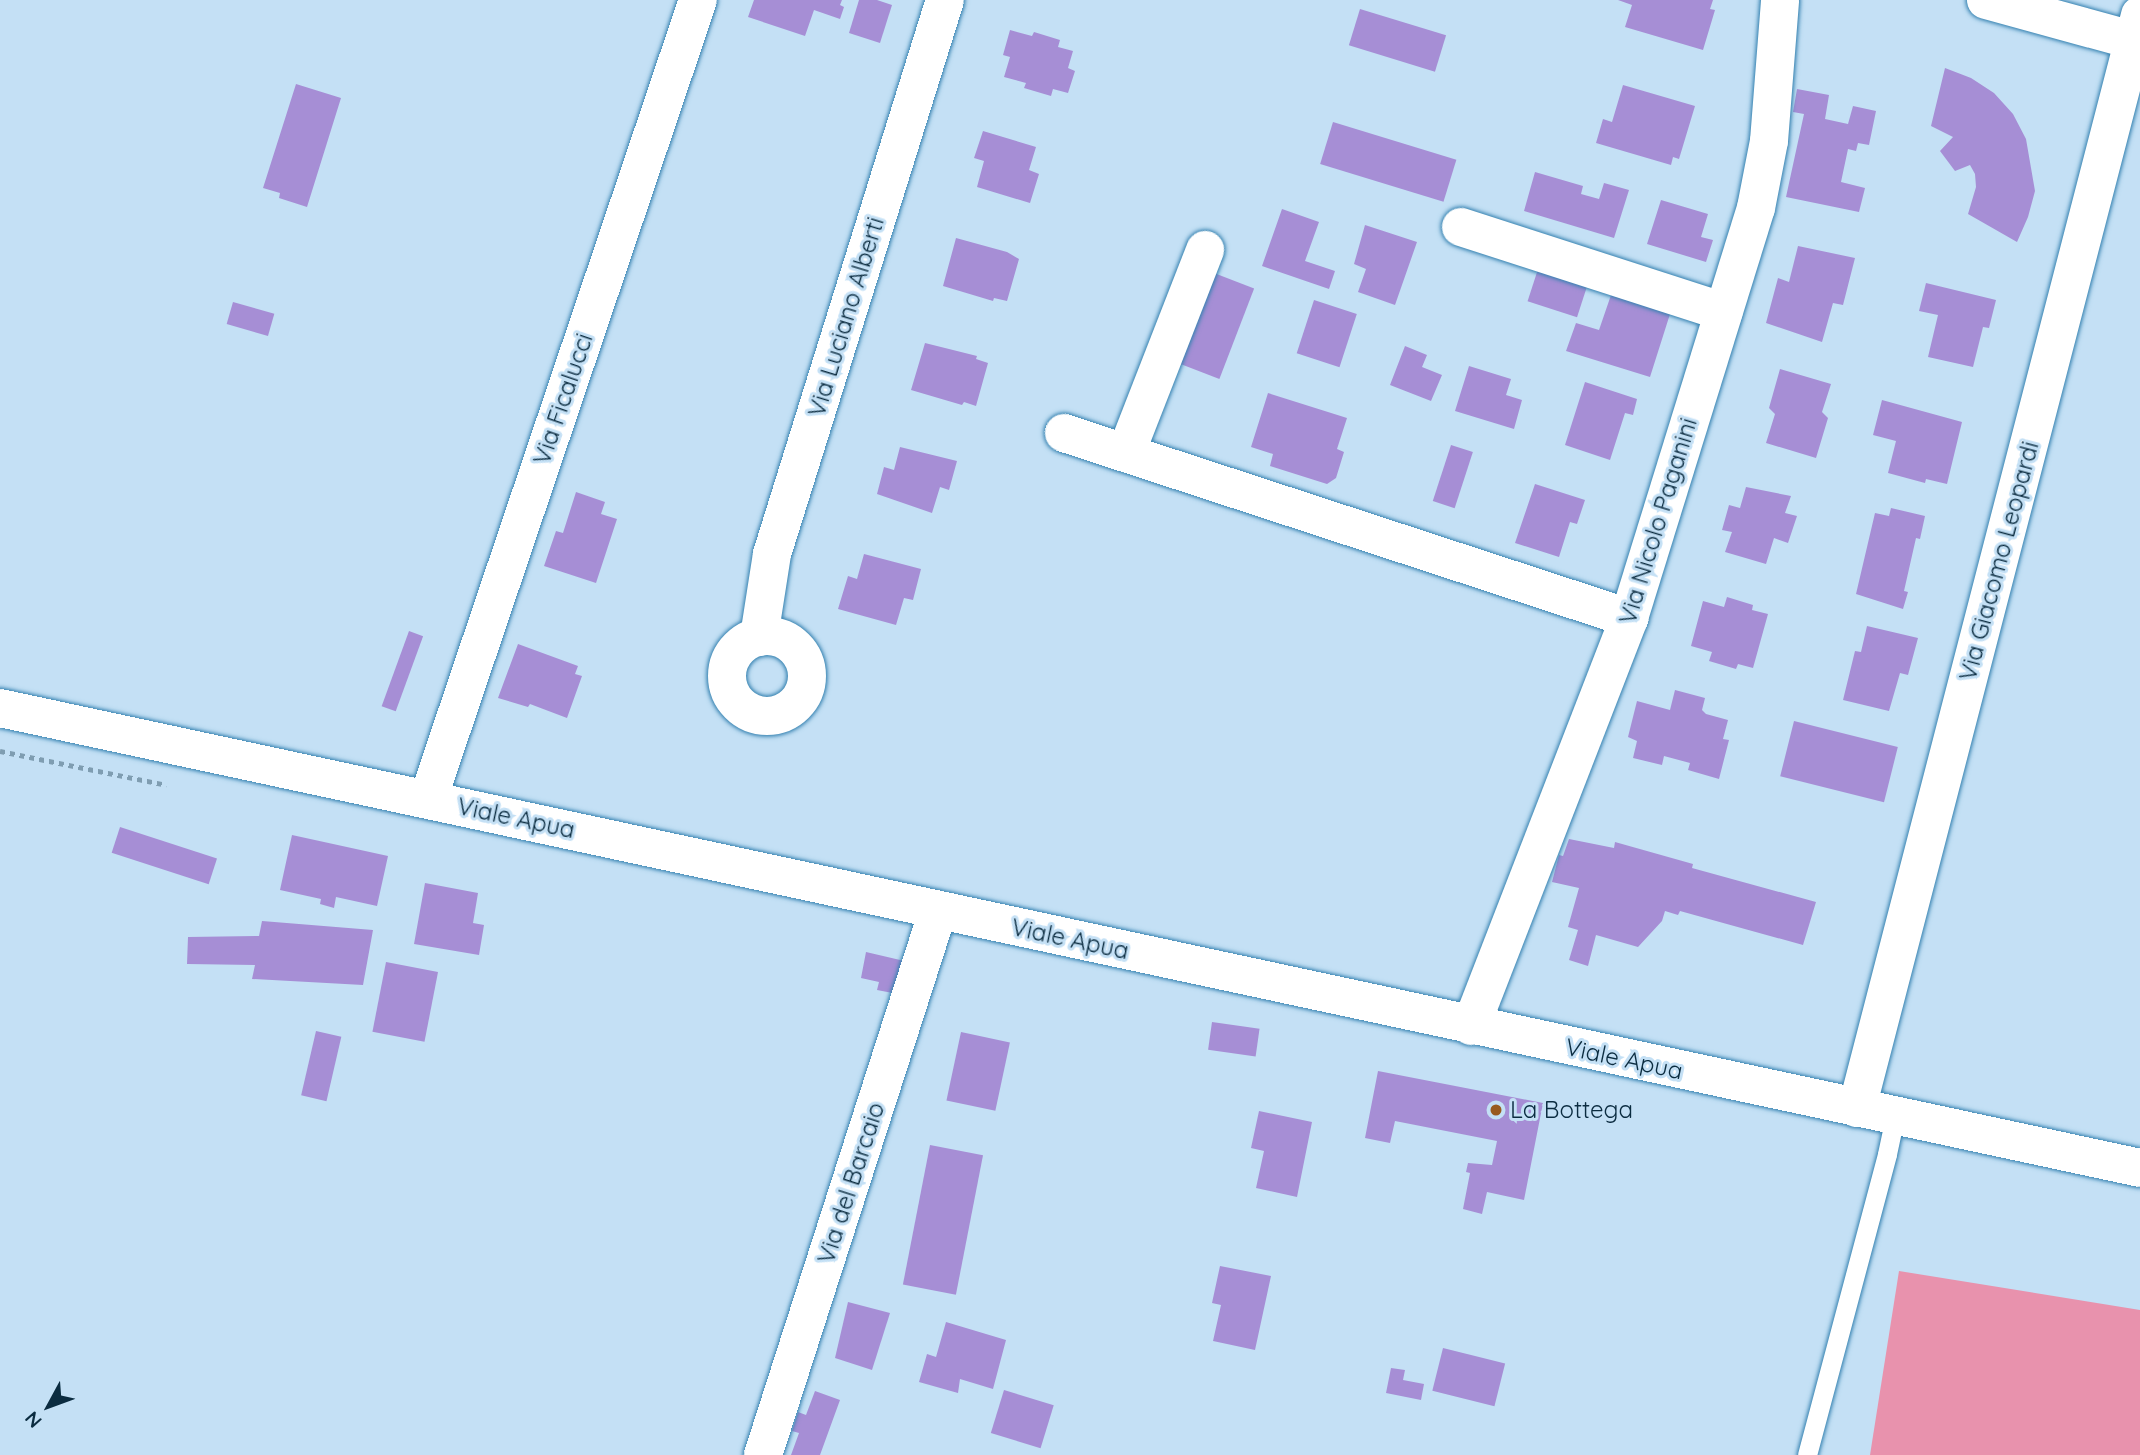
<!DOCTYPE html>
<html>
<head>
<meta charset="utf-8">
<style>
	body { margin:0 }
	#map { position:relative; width:2140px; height:1455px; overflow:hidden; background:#c4e0f5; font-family:Quicksand,sans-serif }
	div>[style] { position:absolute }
	.green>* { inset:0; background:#e892ad }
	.building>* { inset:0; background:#a68ed5; transform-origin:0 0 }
	.path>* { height:4.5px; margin-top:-2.25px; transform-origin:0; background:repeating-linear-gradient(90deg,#7f9db1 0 5px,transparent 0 10px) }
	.roads { filter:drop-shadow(0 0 2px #3481b0) drop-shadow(0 0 2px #3481b0) }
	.lane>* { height:19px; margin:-9.5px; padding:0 9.5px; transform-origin:9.5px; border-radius:9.5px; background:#fff }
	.street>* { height:38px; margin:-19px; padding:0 19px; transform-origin:19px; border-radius:19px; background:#fff }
	.street>.ring { margin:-19px; padding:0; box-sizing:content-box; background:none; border:38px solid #fff; border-radius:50% }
	.secondary>* { height:38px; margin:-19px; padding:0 19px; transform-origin:19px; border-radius:19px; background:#fff }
	.dots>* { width:19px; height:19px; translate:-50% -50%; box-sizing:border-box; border:4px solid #c4e0f5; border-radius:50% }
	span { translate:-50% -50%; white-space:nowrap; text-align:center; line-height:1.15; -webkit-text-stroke:6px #c4e0f5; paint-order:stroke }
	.street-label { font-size:24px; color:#0b2c40 }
	.poi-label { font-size:24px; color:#0b2c40 }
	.left { translate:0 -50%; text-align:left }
	.north { position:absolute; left:14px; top:1371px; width:70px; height:70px; -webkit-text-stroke:5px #c4e0f5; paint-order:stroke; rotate:229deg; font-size:19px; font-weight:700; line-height:28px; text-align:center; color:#0b2c40 }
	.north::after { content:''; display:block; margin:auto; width:24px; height:32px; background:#0b2c40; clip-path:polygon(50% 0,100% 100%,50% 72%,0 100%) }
</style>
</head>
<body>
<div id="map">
	<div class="green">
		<div style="clip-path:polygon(1899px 1271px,2140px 1310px,2140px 1455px,1870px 1455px)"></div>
	</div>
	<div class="building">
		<div style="clip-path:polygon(754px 0,842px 0,840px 5px,844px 7px,840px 19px,814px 10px,805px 36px,748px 17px)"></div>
		<div style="clip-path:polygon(859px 0,877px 0,892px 5px,880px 43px,849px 33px)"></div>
		<div style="clip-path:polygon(1618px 0,1713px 0,1710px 9px,1715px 10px,1703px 50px,1625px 27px,1632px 5px)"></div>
		<div style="left:1360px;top:9px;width:90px;height:38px;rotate:17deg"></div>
		<div style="clip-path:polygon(1010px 30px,1032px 36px,1034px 32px,1060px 40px,1058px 47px,1073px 51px,1068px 68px,1075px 71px,1068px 93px,1053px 89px,1051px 96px,1024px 88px,1026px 83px,1004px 77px,1010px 57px,1003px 55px)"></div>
		<div style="clip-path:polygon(1945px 68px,1971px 78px,1994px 93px,2013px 114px,2026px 139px,2035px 191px,2028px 217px,2017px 242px,1968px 214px,1976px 187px,1975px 174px,1970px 165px,1955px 171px,1940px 151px,1953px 137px,1931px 126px)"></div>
		<div style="clip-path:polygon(296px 84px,341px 98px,307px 207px,279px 198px,280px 193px,263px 188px)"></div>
		<div style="clip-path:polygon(1623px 85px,1695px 106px,1679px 159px,1673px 157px,1671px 165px,1596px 143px,1603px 119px,1612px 122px)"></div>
		<div style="clip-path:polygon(1797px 89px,1829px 95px,1825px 119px,1848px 124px,1853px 106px,1876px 111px,1869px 145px,1858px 143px,1856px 151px,1848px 149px,1841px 182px,1865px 188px,1859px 212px,1786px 197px,1804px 114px,1793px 112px)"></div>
		<div style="left:1333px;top:122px;width:129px;height:44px;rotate:17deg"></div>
		<div style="clip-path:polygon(983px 131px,1036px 147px,1029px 170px,1039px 174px,1030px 203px,977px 187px,984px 161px,974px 158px)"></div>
		<div style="clip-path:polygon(1535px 172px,1583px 186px,1581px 194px,1599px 199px,1604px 183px,1629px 190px,1614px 238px,1524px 211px)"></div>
		<div style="clip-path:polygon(1661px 200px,1708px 214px,1701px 237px,1713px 240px,1706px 262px,1647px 244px)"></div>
		<div style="clip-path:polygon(1282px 209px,1319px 222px,1305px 261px,1335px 271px,1329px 289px,1262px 266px)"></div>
		<div style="clip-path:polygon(1365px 225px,1417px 242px,1395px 305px,1358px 292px,1366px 269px,1354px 264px)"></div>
		<div style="clip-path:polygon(956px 238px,1007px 252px,1019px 259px,1007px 301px,994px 298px,993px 301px,943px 286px)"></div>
		<div style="clip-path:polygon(1798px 246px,1855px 258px,1843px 305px,1833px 303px,1822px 342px,1766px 323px,1778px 278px,1789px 282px)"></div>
		<div style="left:1539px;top:266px;width:52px;height:37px;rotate:18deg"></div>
		<div style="left:1214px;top:273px;width:43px;height:97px;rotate:21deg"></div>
		<div style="clip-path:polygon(1926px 283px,1996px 300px,1989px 328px,1983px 327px,1973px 367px,1928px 357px,1938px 315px,1919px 311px)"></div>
		<div style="clip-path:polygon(1611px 295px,1670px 314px,1650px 377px,1566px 351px,1576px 323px,1599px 330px)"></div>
		<div style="left:1314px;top:300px;width:45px;height:56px;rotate:18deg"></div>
		<div style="left:233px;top:302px;width:43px;height:23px;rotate:16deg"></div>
		<div style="clip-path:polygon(925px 343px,977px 356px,976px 359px,988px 363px,976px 406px,964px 402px,962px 405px,911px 390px)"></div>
		<div style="clip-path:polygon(1405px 346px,1427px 355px,1422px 367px,1442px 375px,1431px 401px,1390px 385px)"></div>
		<div style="clip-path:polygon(1469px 366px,1511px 379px,1506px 395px,1522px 400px,1514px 429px,1455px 411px)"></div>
		<div style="clip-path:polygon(1780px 369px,1831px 384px,1822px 412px,1828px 418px,1816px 458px,1766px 443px,1775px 414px,1769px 408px)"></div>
		<div style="clip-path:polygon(1585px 382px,1637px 399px,1633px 415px,1625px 413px,1610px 460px,1565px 445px)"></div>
		<div style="clip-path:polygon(1268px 393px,1347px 418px,1337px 449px,1344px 452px,1336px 478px,1327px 484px,1270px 466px,1273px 454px,1251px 447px)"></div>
		<div style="clip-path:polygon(1882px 400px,1962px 422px,1947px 484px,1926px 479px,1925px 483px,1888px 473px,1896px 441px,1873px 435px)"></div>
		<div style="left:1451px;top:445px;width:23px;height:59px;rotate:18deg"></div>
		<div style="clip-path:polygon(900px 447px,957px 461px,949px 490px,940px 487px,932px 513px,877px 494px,884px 467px,894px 470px)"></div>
		<div style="clip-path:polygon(1535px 484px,1585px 500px,1577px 524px,1570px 522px,1559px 557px,1515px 543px)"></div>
		<div style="clip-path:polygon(1746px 487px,1791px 496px,1785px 513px,1797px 516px,1788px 543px,1774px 538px,1766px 564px,1725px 552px,1732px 532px,1722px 530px,1729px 505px,1740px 508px)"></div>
		<div style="clip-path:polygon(576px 492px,605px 502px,601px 514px,617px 519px,596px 583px,544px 566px,556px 531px,563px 533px)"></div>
		<div style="clip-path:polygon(1891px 508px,1925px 516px,1920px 539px,1916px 538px,1904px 591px,1908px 592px,1903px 609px,1856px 594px,1875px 513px,1889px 516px)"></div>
		<div style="clip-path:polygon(864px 554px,921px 569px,913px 600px,904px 598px,896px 625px,838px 609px,848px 576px,857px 579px)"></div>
		<div style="clip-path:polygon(1727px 597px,1753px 605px,1752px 610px,1768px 614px,1753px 668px,1738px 664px,1736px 669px,1709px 661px,1712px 652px,1691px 646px,1703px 601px,1724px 607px)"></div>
		<div style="clip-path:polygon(1867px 626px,1918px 638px,1908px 675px,1900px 673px,1889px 711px,1843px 700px,1855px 651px,1861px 652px)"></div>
		<div style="left:409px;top:631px;width:15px;height:80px;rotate:20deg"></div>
		<div style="clip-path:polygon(518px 644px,578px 666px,575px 674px,582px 676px,567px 718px,530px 704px,528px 707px,498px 698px)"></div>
		<div style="clip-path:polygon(1675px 690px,1705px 698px,1702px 710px,1706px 714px,1728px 720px,1723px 739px,1729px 740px,1719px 779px,1688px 770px,1690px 763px,1664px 756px,1662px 765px,1633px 758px,1637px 741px,1628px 737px,1637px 701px,1670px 710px)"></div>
		<div style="left:1794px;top:721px;width:107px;height:57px;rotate:14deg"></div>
		<div style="left:120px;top:827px;width:102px;height:27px;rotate:18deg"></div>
		<div style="clip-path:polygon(292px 835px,388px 856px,377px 906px,336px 897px,334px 908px,320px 904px,321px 899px,280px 890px)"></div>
		<div style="clip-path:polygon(1569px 839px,1614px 848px,1615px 842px,1693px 864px,1692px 868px,1816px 902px,1803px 945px,1680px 911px,1678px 915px,1665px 911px,1662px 921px,1638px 947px,1596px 935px,1588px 966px,1569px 960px,1578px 930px,1568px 927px,1579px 888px,1552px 882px,1559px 855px,1563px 856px)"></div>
		<div style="clip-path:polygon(425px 883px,478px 893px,473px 923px,484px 925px,479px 955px,414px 944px)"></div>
		<div style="clip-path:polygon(262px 921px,373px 930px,363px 985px,252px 979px,255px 965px,187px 964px,188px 937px,259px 936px)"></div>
		<div style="clip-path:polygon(866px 952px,913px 963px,903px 995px,877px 990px,879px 982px,861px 978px)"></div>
		<div style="left:386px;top:962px;width:53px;height:71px;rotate:11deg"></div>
		<div style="left:1212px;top:1022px;width:48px;height:28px;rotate:8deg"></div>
		<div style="left:316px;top:1031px;width:26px;height:66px;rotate:13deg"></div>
		<div style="left:961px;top:1032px;width:50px;height:70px;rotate:12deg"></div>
		<div style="clip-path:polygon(1378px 1071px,1543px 1103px,1524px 1200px,1487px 1192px,1482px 1214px,1463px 1209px,1470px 1173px,1466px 1172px,1468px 1163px,1492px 1165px,1497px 1141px,1395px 1121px,1390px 1143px,1365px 1138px)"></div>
		<div style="clip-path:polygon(1259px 1111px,1312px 1122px,1297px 1197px,1256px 1188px,1264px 1151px,1251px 1148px)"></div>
		<div style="left:930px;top:1145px;width:54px;height:142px;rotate:11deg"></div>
		<div style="clip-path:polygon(1220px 1266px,1271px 1276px,1255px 1350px,1213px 1341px,1221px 1305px,1212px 1303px)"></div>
		<div style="clip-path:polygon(848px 1302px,890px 1313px,872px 1370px,835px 1358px)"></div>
		<div style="clip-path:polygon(946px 1322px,1006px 1340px,993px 1389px,960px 1379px,958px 1393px,919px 1382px,927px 1354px,936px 1357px)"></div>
		<div style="left:1443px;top:1348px;width:64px;height:44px;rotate:14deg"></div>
		<div style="clip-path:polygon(1391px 1368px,1405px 1370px,1403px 1380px,1424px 1384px,1421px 1400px,1386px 1393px)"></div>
		<div style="left:1004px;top:1390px;width:52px;height:45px;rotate:17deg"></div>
		<div style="clip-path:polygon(815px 1391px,840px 1400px,820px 1455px,791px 1455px,799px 1433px,792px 1431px,798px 1412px,806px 1415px)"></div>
	</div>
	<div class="path">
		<div style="left:0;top:751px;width:170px;rotate:11.5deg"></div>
	</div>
	<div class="roads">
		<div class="lane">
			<div style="left:1807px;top:1455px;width:311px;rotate:-75.1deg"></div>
			<div style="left:1887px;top:1154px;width:40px;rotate:-78deg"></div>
		</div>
		<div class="street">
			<div style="left:1986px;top:0;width:160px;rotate:15.3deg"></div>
			<div style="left:1461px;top:227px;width:276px;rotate:17.9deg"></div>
			<div style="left:1064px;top:433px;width:595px;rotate:18.13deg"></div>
			<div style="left:1126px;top:453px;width:218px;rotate:-68.7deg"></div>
			<div class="ring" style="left:727px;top:636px;width:42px;height:42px"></div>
			<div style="left:759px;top:637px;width:84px;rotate:-81.1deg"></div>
			<div style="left:772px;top:554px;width:580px;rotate:-72.66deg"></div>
			<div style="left:428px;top:799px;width:843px;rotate:-71.33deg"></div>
			<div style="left:1471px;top:1026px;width:438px;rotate:-68.8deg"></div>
			<div style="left:1629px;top:618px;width:429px;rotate:-72.8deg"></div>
			<div style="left:1756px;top:208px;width:68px;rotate:-79deg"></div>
			<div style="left:1769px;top:141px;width:141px;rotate:-85.5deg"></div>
			<div style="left:1857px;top:1108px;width:1129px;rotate:-75.48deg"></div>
			<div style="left:763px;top:1455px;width:571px;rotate:-72.17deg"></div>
		</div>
		<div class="secondary">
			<div style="left:0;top:708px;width:2189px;rotate:12.13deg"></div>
		</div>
	</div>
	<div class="dots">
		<div style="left:1496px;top:1110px;background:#985a1f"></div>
	</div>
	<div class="street-label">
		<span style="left:846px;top:317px;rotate:-73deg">Via Luciano Alberti</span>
		<span style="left:563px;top:399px;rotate:-71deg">Via Ficalucci</span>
		<span style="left:1658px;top:521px;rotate:-73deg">Via Nicolo Paganini</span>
		<span style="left:1999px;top:561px;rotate:-75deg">Via Giacomo Leopardi</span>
		<span style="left:516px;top:818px;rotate:12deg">Viale Apua</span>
		<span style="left:1070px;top:939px;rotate:12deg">Viale Apua</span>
		<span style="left:1624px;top:1059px;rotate:12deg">Viale Apua</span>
		<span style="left:851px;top:1183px;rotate:-72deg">Via del Barcaio</span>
	</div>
	<div class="poi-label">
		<span class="left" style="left:1510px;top:1110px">La Bottega</span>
	</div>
	<div class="north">N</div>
</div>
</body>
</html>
